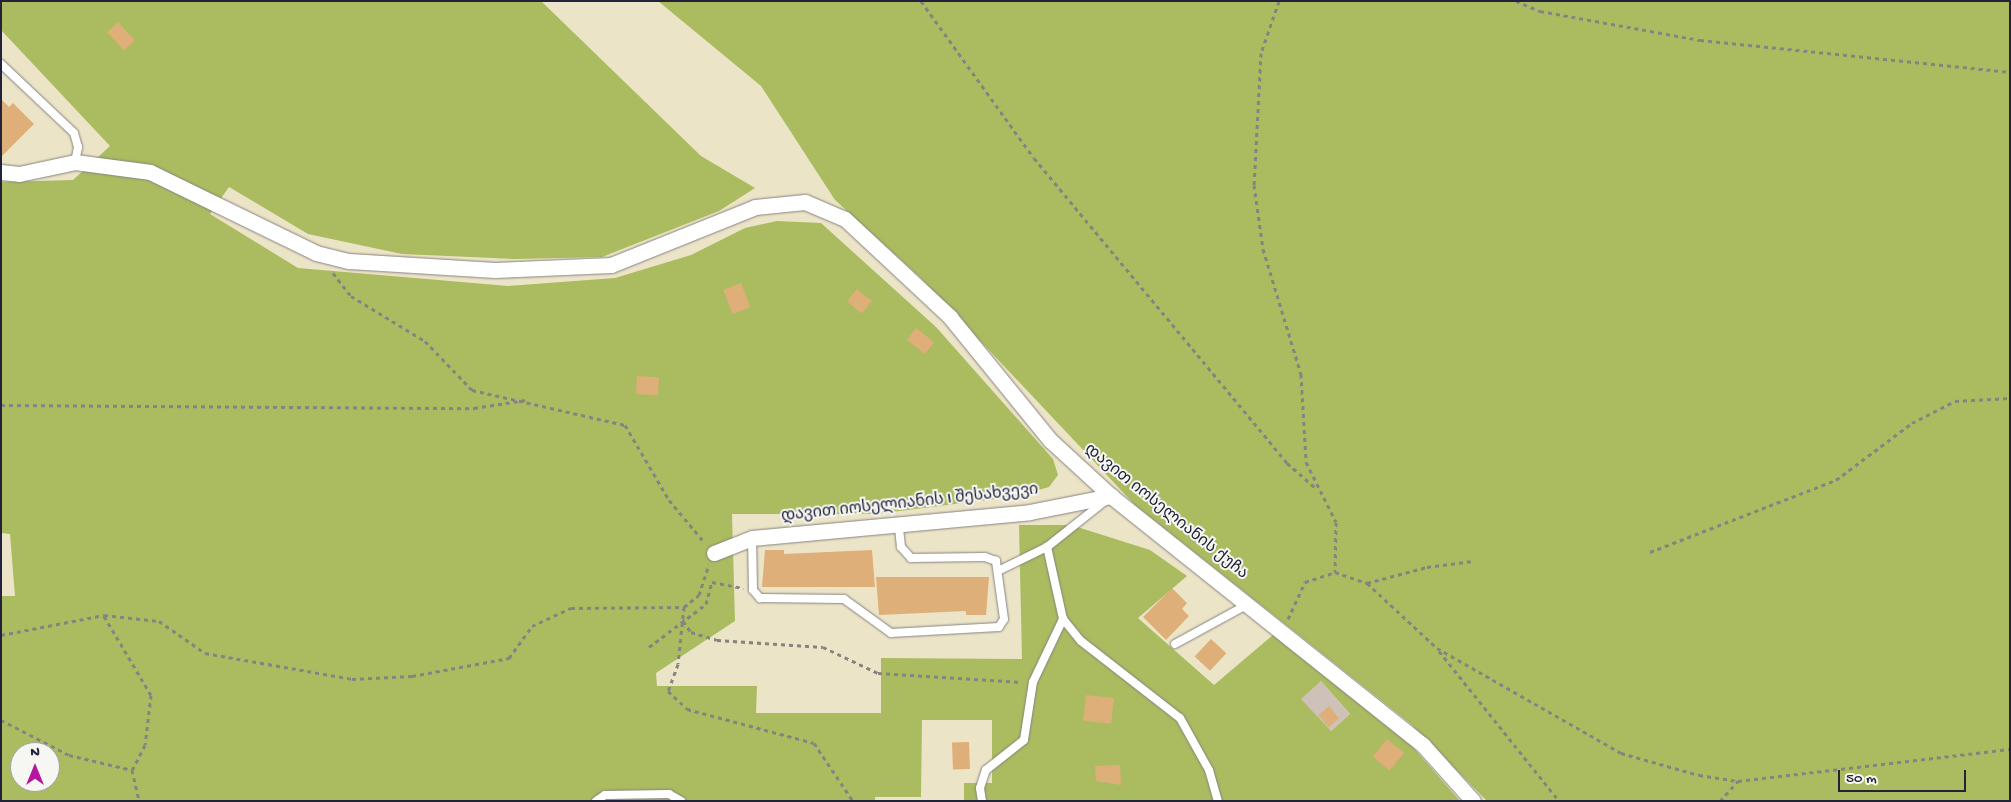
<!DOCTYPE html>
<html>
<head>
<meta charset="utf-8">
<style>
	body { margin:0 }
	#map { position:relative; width:2011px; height:802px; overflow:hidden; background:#ece4c7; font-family:"Gochi Hand","Noto Sans Georgian",sans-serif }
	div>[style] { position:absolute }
	.industrial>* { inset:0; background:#cec1b9; transform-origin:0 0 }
	.green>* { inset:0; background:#aabc5f }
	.building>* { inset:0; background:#deaf78; transform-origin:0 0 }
	.path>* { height:3px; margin-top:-1.5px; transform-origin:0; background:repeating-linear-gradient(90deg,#878381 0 4px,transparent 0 8px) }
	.roads { filter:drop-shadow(0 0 1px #878381) drop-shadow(0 0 1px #878381) }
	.lane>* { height:8px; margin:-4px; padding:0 4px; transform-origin:4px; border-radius:4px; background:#fff }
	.street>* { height:15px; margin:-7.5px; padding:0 7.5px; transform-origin:7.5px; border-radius:7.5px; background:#fff }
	span { translate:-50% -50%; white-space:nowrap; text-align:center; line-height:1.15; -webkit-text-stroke:4px #f6f6f2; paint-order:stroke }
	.street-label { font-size:16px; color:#22223b }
	.frame { position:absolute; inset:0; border:2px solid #22223b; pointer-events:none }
	.north { position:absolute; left:10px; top:742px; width:50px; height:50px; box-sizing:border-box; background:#f6f6f2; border:1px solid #a1a1a9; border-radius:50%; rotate:0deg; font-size:14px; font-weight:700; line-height:20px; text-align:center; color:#22223b }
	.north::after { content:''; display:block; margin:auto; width:18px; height:22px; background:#b5179e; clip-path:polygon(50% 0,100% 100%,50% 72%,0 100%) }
	.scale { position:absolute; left:1838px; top:770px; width:128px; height:22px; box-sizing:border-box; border:2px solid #22223b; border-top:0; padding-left:6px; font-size:15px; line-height:18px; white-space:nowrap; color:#22223b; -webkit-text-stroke:4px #f6f6f2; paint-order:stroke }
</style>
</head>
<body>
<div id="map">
	<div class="industrial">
		<div style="left:1321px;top:681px;width:44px;height:27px;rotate:49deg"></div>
	</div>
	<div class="green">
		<div style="clip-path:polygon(evenodd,1px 1px,541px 1px,701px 156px,755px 188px,719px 211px,602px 257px,514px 259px,402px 254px,308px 234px,229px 187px,210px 214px,298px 268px,508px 286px,615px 278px,691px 255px,745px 228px,777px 221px,821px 223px,936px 327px,1053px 459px,1058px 475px,1049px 487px,1018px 496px,876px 514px,732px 514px,735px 621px,656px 673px,657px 686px,757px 686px,756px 713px,881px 713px,881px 658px,1022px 659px,1019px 525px,1071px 525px,1150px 550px,1187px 576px,1138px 618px,1214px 685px,1274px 634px,1410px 744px,1460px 801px,964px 801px,964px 783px,992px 783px,992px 720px,922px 720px,921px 797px,875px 797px,875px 801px,1px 801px,1px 596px,15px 596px,10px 534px,1px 533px,1px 182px,73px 180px,110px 146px,1px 30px,1px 1px,1321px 681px,1350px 714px,1331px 731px,1301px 699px,1321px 681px,1px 1px,20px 752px,50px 752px,50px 782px,20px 782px,20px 752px)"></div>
		<div style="clip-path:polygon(658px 1px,2010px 1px,2010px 801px,1487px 801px,1411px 724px,1135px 505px,921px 278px,835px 200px,761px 86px)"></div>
	</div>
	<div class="building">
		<div style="left:118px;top:22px;width:25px;height:15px;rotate:47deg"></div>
		<div style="clip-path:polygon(1px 99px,9px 107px,13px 103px,34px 124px,1px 157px)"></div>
		<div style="left:741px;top:283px;width:26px;height:19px;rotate:69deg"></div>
		<div style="left:857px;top:289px;width:19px;height:16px;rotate:39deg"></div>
		<div style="left:916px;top:328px;width:23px;height:15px;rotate:38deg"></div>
		<div style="left:637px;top:376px;width:22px;height:18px;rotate:3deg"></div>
		<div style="clip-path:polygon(765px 550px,784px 550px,784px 554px,872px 550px,875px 587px,762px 587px)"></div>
		<div style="clip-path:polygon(876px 577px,989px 577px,986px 615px,966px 615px,966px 611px,879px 615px)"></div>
		<div style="clip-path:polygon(1172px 588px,1187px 603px,1182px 609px,1189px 616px,1166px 640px,1143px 617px)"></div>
		<div style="left:1211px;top:639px;width:21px;height:24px;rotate:43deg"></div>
		<div style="left:1086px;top:695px;width:28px;height:26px;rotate:6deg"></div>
		<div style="left:1329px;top:706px;width:16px;height:14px;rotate:50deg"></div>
		<div style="left:1387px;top:739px;width:22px;height:23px;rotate:39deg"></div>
		<div style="left:969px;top:742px;width:27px;height:17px;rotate:88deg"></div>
		<div style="clip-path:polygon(1120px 765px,1121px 785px,1096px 781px,1095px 766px)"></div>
	</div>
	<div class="path">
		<div style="left:921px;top:1px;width:193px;rotate:54.3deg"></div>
		<div style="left:1034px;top:158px;width:396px;rotate:50.3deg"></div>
		<div style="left:1287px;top:463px;width:38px;rotate:41deg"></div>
		<div style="left:1279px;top:1px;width:55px;rotate:109.1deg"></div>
		<div style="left:1261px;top:53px;width:132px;rotate:93deg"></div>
		<div style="left:1254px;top:185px;width:65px;rotate:82deg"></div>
		<div style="left:1263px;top:249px;width:131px;rotate:73.1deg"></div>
		<div style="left:1301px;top:374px;width:88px;rotate:86.7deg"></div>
		<div style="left:1306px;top:462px;width:67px;rotate:63.4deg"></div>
		<div style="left:1336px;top:522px;width:50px;rotate:91.1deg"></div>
		<div style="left:1516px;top:1px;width:26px;rotate:23deg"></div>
		<div style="left:1540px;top:11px;width:163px;rotate:10.3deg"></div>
		<div style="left:1700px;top:40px;width:312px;rotate:5.9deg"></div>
		<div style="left:333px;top:273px;width:29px;rotate:52deg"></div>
		<div style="left:351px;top:296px;width:87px;rotate:31.3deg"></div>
		<div style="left:425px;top:341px;width:68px;rotate:46.2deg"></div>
		<div style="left:472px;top:390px;width:157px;rotate:12.9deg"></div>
		<div style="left:625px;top:425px;width:87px;rotate:59.6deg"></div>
		<div style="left:669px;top:500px;width:56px;rotate:50.1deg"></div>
		<div style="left:1px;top:405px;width:473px;rotate:0.4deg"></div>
		<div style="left:474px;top:408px;width:52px;rotate:-8.9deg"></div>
		<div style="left:1650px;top:552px;width:199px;rotate:-21.2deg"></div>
		<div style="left:1836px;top:480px;width:95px;rotate:-36.9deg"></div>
		<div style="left:1912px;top:423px;width:48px;rotate:-27.1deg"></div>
		<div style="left:1955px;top:401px;width:55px;rotate:-3.1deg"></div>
		<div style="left:1367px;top:583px;width:96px;rotate:42.9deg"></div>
		<div style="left:1437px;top:648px;width:212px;rotate:29.7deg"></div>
		<div style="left:1621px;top:753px;width:81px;rotate:15.8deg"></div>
		<div style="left:1699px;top:775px;width:39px;rotate:9deg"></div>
		<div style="left:1738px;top:781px;width:274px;rotate:-6.7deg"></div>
		<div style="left:684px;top:607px;width:57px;rotate:96deg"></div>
		<div style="left:678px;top:664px;width:29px;rotate:110deg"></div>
		<div style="left:668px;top:691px;width:26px;rotate:43deg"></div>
		<div style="left:687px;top:709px;width:131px;rotate:15deg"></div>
		<div style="left:814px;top:743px;width:70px;rotate:56.1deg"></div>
		<div style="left:104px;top:616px;width:92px;rotate:59.3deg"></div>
		<div style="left:151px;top:695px;width:50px;rotate:96.8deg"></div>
		<div style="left:145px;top:745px;width:28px;rotate:117deg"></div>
		<div style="left:132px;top:770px;width:32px;rotate:77deg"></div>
		<div style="left:1288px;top:619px;width:41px;rotate:-65.3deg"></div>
		<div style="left:1305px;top:582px;width:32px;rotate:-18deg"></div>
		<div style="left:1335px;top:572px;width:34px;rotate:19deg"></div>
		<div style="left:1367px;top:583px;width:62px;rotate:-14.9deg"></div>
		<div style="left:1427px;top:567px;width:46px;rotate:-7.4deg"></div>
		<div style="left:683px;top:621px;width:14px;rotate:54deg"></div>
		<div style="left:691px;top:632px;width:27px;rotate:17deg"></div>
		<div style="left:717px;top:640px;width:106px;rotate:3.8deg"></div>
		<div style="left:823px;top:647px;width:61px;rotate:25.3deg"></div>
		<div style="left:878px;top:673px;width:144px;rotate:3.6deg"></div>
		<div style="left:1px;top:635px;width:105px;rotate:-11deg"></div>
		<div style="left:104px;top:615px;width:55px;rotate:6.2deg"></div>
		<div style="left:159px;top:621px;width:56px;rotate:34.8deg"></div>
		<div style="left:205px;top:653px;width:149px;rotate:10deg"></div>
		<div style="left:352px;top:679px;width:60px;rotate:-2.9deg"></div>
		<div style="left:412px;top:676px;width:99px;rotate:-10.5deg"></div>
		<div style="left:509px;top:658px;width:39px;rotate:-54deg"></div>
		<div style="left:532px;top:626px;width:43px;rotate:-24.8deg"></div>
		<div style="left:571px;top:608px;width:113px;rotate:-0.5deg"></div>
		<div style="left:684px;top:607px;width:19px;rotate:-39deg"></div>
		<div style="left:699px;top:595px;width:32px;rotate:-72deg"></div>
		<div style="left:649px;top:647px;width:71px;rotate:-37deg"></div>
		<div style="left:706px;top:604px;width:23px;rotate:-75deg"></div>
		<div style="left:712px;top:582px;width:32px;rotate:11deg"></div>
		<div style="left:1439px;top:651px;width:192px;rotate:51.3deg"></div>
		<div style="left:1px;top:720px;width:76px;rotate:27.2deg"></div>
		<div style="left:69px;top:755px;width:65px;rotate:13.4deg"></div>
		<div style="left:1720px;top:801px;width:27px;rotate:-48deg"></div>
	</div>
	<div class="roads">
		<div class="lane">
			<div style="left:1px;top:64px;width:100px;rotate:43.4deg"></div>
			<div style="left:74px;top:133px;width:15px;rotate:74deg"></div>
			<div style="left:78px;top:147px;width:15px;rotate:101deg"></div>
			<div style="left:752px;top:538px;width:52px;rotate:88.9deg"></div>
			<div style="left:753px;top:590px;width:11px;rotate:49deg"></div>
			<div style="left:760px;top:598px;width:84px;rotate:0.7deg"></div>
			<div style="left:844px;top:599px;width:58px;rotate:35.9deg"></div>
			<div style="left:891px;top:633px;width:108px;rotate:-3.2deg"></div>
			<div style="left:999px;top:627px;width:9px;rotate:-58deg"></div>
			<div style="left:1004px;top:619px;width:59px;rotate:-97.9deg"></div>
			<div style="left:996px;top:561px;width:12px;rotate:-160deg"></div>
			<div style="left:985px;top:557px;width:74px;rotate:179.2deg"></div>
			<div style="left:911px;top:558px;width:15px;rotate:-132deg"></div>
			<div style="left:901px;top:547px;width:20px;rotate:-96deg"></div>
			<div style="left:1000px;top:570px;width:52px;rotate:-26.1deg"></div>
			<div style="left:1063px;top:619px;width:28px;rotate:51deg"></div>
			<div style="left:1081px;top:641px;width:125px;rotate:37.9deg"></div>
			<div style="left:1180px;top:718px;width:60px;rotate:60.9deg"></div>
			<div style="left:1209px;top:770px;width:32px;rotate:74deg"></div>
			<div style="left:1175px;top:644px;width:83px;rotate:-28.7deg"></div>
			<div style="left:596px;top:801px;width:11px;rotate:-34deg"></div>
			<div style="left:605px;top:795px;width:64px;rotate:-0.9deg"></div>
			<div style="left:669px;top:794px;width:14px;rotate:30deg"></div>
			<div style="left:982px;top:801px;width:13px;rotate:-99deg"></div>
			<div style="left:980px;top:788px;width:19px;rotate:-72deg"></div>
			<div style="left:986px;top:770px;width:48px;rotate:-38.3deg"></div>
			<div style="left:1024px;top:740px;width:59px;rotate:-81.2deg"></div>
			<div style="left:1033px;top:682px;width:70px;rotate:-64.5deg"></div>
			<div style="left:1063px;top:619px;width:74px;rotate:-102.5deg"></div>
			<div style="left:1047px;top:547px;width:75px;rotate:-38.5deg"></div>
		</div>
		<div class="street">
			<div style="left:1px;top:172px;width:18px;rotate:6deg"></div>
			<div style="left:19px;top:174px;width:57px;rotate:-12.1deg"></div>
			<div style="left:75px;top:162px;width:76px;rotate:7.6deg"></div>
			<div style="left:150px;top:172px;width:185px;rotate:26deg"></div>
			<div style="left:316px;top:253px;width:34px;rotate:14deg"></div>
			<div style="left:349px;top:261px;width:146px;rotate:3.5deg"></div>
			<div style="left:495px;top:270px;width:116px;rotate:-2.5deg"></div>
			<div style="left:611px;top:265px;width:155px;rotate:-21.9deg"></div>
			<div style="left:755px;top:207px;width:50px;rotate:-5.7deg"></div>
			<div style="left:805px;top:202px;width:43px;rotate:23deg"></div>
			<div style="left:845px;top:219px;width:144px;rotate:43deg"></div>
			<div style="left:950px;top:317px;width:159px;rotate:50.9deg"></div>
			<div style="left:1050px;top:440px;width:83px;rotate:42.6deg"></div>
			<div style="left:1111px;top:496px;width:399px;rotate:38.6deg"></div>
			<div style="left:1423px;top:745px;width:75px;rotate:48.2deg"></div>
			<div style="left:714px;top:553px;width:41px;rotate:-21.5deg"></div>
			<div style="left:752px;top:538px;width:279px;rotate:-5.3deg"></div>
			<div style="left:1030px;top:512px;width:83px;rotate:-11.2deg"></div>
		</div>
	</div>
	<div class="street-label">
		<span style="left:910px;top:505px;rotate:-6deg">დავით იოსელიანის I შესახვევი</span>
		<span style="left:1165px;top:513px;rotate:39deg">დავით იოსელიანის ქუჩა</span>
	</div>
	<div class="frame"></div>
	<div class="north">N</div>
	<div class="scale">50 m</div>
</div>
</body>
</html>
